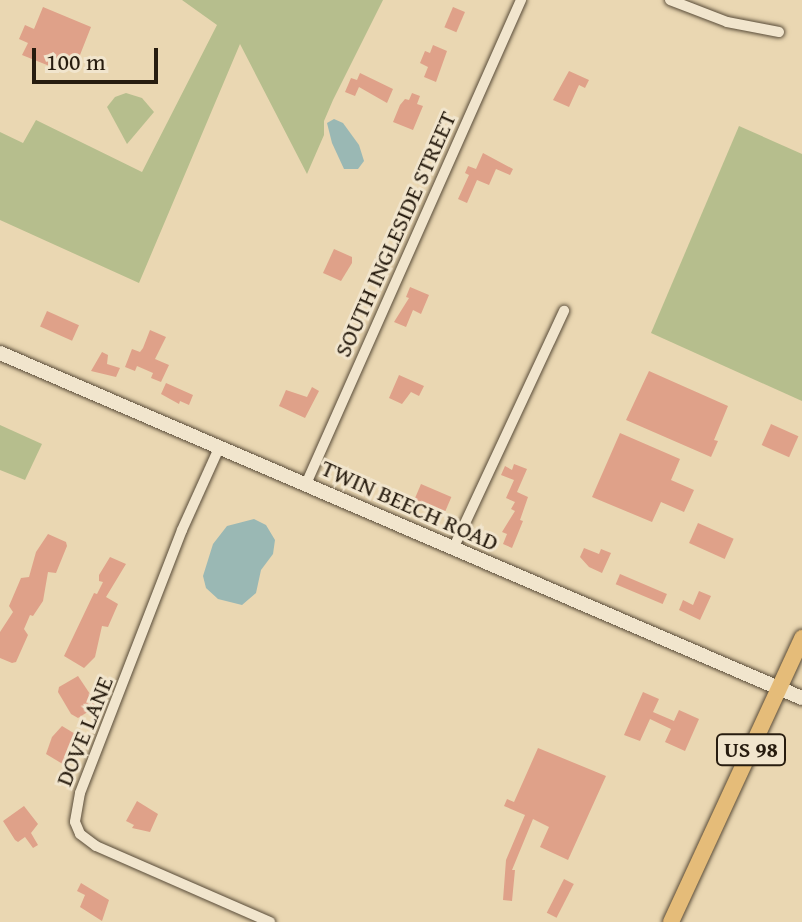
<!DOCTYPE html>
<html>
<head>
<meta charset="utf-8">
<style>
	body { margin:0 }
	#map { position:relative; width:802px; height:922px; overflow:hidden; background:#ead7b2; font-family:"Gentium Book Plus",serif }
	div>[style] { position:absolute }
	.green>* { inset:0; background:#b6be8d }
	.water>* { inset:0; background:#9ab8b4 }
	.building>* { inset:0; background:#dfa189; transform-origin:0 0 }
	.roads { filter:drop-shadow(0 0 2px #584b38) drop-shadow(0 0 2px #584b38) }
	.street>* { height:10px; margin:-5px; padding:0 5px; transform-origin:5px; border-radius:5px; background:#f1e5cd }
	.secondary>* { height:14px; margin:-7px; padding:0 7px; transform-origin:7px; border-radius:7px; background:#f1e5cd }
	.primary>* { height:16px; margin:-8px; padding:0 8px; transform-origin:8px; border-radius:8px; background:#e5bc79 }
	span { translate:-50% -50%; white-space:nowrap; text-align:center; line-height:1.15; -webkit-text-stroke:6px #f1e5cd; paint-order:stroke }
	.shield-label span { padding:2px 6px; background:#f1e5cd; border:2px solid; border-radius:6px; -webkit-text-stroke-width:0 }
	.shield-label { font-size:22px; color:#271c0f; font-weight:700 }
	.street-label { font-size:24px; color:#271c0f }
	.scale { position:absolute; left:32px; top:48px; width:126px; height:36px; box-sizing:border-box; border:4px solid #271c0f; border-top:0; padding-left:10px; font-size:24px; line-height:28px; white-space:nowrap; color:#271c0f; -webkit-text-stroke:6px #f1e5cd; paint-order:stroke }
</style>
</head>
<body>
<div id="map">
	<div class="green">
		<div style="clip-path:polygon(182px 0,383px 0,333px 100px,324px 121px,324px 135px,307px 174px,240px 44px,139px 283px,0 220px,0 132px,23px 143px,36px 120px,142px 172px,217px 25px)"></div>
		<div style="clip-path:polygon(126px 93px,142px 98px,154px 112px,127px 144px,107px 107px,115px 97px)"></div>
		<div style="clip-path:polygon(739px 126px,802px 154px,802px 401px,651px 333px)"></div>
		<div style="clip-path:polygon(0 425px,42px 444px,25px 480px,0 470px)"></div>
	</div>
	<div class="water">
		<div style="clip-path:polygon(334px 119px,343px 123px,359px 145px,364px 161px,358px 169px,344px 169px,332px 143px,327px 123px)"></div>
		<div style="clip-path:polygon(254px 519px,266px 525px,275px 540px,273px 554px,261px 570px,256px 593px,242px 605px,218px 599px,206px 588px,203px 576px,213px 544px,227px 526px)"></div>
	</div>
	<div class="building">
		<div style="clip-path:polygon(43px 7px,91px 27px,78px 60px,69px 56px,62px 71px,22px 55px,28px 43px,19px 39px,25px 25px,34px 29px)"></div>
		<div style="left:453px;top:7px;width:13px;height:22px;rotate:23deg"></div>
		<div style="clip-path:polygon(433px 45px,447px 51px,436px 82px,424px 77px,428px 67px,420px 63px,425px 51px,430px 53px)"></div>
		<div style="clip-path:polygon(569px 71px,589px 80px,585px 88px,579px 85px,569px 107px,553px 100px)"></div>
		<div style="clip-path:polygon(360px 73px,393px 89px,387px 103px,359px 87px,355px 96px,345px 92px,351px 78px,357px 80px)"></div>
		<div style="clip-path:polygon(412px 93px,420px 96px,417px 104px,423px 106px,413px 130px,393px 122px,400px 105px,405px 99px,409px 100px)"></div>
		<div style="clip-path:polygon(483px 153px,513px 169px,510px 175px,496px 169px,489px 185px,477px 180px,467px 203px,458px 199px,469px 175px,465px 173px,468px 166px,476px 169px)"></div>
		<div style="clip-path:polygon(334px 249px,352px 257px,352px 263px,341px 281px,323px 273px)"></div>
		<div style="clip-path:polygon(410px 287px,429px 295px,421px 314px,413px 310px,406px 327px,394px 322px,409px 298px,406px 297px)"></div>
		<div style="left:47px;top:311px;width:35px;height:17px;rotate:24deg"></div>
		<div style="clip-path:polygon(150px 330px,166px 337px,155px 359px,169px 365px,161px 382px,151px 378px,153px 373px,137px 366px,135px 371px,125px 367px,132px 349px,140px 352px,143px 348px)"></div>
		<div style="clip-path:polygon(102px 352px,108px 355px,107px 364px,120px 368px,116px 377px,91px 371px)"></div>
		<div style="clip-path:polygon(649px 371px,728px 406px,714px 440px,718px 441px,711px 457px,626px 420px)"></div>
		<div style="clip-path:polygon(399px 375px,424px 386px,419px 396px,411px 392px,402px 404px,389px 398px)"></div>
		<div style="clip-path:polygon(166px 383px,193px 395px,189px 405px,180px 401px,179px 404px,161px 394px)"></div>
		<div style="clip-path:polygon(312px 387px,319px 391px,305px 418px,279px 406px,286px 390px,307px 397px)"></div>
		<div style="left:771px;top:424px;width:30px;height:23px;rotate:24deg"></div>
		<div style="clip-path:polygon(620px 433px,680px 459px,671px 480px,694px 490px,684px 512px,661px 502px,652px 522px,592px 497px)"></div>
		<div style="clip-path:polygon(514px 464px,527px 469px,517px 492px,528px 497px,520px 520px,523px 521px,512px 548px,503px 544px,507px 534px,502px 532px,515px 511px,511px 509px,515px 502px,506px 498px,514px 480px,501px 475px,505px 466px,512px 470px)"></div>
		<div style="left:421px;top:484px;width:33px;height:17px;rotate:23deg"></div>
		<div style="left:698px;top:523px;width:39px;height:22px;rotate:24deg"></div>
		<div style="clip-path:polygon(48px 534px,66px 542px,67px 546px,56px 573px,48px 572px,43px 601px,33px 616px,30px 615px,24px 629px,28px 635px,16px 662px,12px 663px,0 658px,0 632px,13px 612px,9px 606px,21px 578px,29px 577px,36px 552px)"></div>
		<div style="clip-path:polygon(584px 548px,599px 554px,601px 549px,611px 553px,602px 573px,589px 567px,580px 557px)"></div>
		<div style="clip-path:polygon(110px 557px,126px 564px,106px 597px,118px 604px,108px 627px,102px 626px,95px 657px,84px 668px,64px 656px,94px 593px,97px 594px,103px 582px,99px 581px,99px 575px)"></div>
		<div style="left:620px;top:574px;width:51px;height:11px;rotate:23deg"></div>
		<div style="clip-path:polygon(699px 591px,711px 596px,700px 620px,679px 610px,683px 600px,693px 605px)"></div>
		<div style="clip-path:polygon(78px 676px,96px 703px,94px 708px,78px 718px,71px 714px,58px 692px,59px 687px)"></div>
		<div style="clip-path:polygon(643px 692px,659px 699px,653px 712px,674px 721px,679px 710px,699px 719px,685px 751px,665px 742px,671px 729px,650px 719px,640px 741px,624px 735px)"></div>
		<div style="clip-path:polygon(62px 726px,82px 738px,76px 755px,66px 766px,46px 754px,52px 737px)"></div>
		<div style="clip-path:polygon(538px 748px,606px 776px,568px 860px,540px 847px,549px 827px,533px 819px,512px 870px,515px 870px,512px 901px,503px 900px,506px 860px,525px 815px,504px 806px,507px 799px,514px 802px)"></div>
		<div style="clip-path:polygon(137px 801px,158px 814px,150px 832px,132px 828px,134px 825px,126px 821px)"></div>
		<div style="clip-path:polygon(24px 806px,38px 824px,31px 833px,38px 845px,33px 848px,25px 837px,18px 842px,15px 840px,3px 821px)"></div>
		<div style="left:564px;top:879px;width:11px;height:38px;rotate:27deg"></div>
		<div style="clip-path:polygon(81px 883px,109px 900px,102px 921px,80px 907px,85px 895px,77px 891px)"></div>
	</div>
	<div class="roads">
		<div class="street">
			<div style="left:670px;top:0;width:61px;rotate:21.1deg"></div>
			<div style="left:727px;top:22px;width:53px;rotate:10.9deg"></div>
			<div style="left:219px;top:448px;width:90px;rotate:114.3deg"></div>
			<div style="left:182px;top:530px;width:282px;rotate:111.2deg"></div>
			<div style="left:80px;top:793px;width:29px;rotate:100deg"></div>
			<div style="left:75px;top:822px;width:13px;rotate:67deg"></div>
			<div style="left:80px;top:834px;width:20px;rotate:37deg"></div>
			<div style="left:96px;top:846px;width:190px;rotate:23.6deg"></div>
			<div style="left:306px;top:484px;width:530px;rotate:-66.05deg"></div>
			<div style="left:453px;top:549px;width:263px;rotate:-65deg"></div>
		</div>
		<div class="secondary">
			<div style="left:0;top:353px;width:873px;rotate:23.28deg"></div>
		</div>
		<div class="primary">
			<div style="left:671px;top:922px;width:313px;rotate:-65.2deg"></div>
		</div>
	</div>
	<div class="shield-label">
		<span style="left:751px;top:750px">US 98</span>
	</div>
	<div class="street-label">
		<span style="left:395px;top:234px;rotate:-66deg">SOUTH INGLESIDE STREET</span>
		<span style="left:410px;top:505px;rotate:24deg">TWIN BEECH ROAD</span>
		<span style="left:84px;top:731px;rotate:-68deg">DOVE LANE</span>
	</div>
	<div class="scale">100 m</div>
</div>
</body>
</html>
